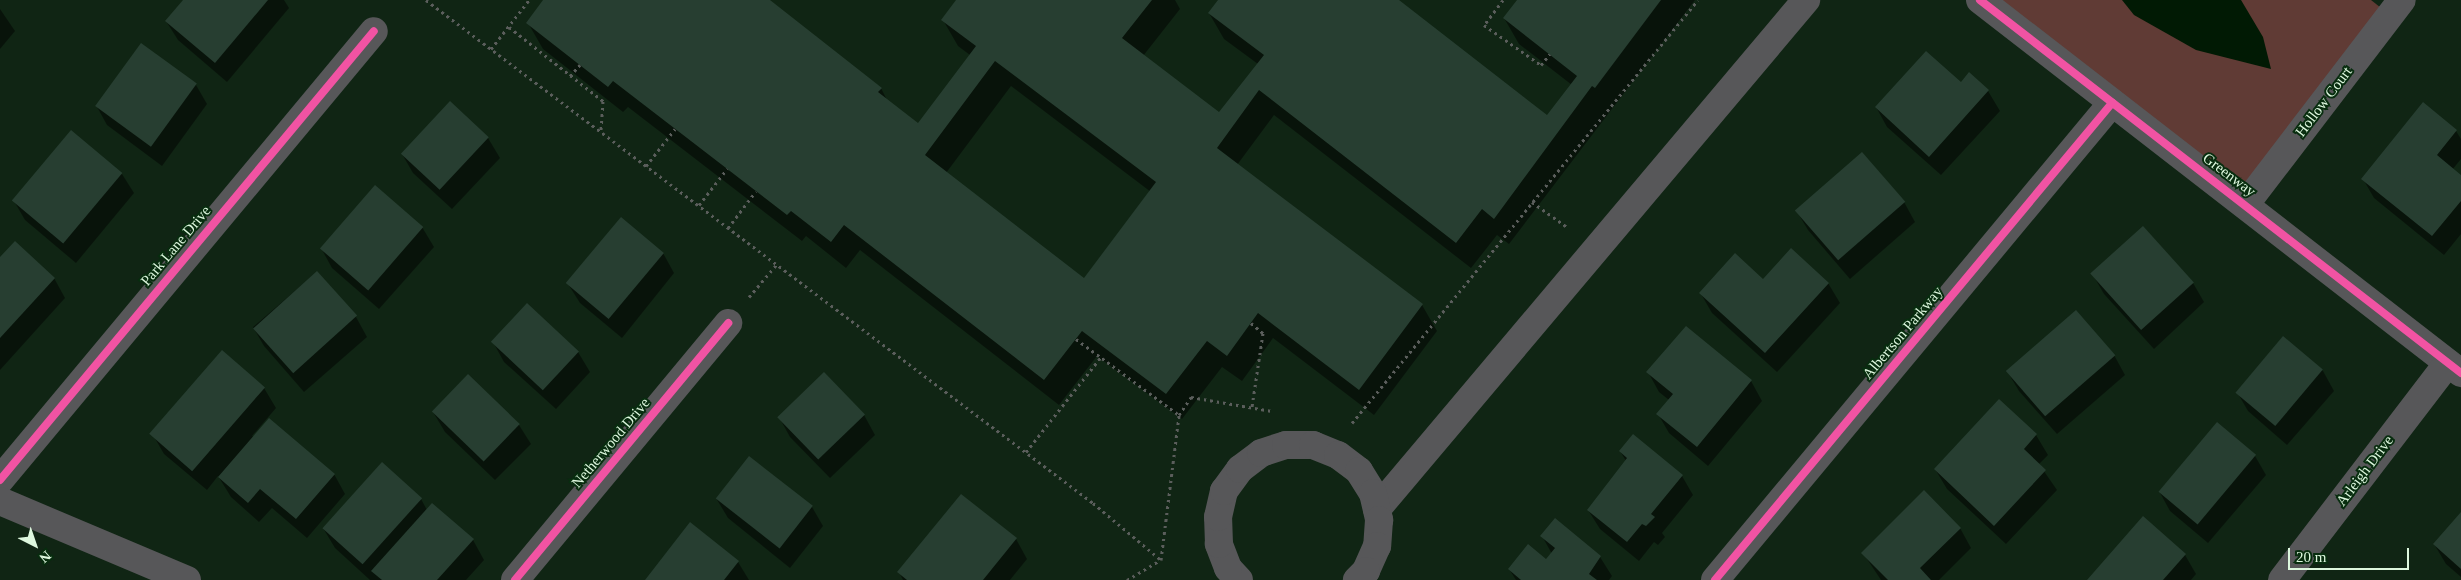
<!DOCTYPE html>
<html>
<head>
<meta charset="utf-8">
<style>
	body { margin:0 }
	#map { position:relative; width:2461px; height:580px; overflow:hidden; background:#102514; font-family:Georgia,serif }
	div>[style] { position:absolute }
	.green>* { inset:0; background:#603b35 }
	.water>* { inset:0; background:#011a04 }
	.shadow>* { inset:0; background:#0007 }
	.building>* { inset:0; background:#273e31; transform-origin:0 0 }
	.path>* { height:3px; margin-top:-1.5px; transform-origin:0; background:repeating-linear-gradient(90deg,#5b5e5c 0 2.5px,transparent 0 6.5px) }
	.minor>* { height:28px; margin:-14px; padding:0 14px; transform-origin:14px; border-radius:14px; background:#575759 }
	.cycleway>* { height:8px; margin:-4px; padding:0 4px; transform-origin:4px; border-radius:4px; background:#f153a3 }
	span { translate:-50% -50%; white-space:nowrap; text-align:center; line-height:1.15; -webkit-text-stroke:4px #082d0f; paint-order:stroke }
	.street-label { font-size:15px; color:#ddf7de }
	.north { position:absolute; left:10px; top:520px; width:50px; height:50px; -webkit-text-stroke:4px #082d0f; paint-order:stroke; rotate:139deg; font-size:14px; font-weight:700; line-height:20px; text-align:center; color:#ddf7de }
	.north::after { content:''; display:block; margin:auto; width:18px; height:22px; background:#ddf7de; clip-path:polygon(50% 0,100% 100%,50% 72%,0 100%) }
	.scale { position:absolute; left:2288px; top:548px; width:121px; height:22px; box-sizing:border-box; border:2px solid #ddf7de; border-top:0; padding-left:6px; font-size:15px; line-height:18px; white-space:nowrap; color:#ddf7de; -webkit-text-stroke:4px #082d0f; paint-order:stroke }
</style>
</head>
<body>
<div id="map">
	<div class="green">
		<div style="clip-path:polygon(1980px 0,2371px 0,2390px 15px,2245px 205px)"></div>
	</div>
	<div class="water">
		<div style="clip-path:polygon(2122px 0,2241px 0,2263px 37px,2271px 69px,2196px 50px,2134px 15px)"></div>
	</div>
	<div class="shadow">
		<div style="clip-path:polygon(184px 0,284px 0,289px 8px,227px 82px,178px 40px,166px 21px)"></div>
		<div style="clip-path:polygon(evenodd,546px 0,768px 0,881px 88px,888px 102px,918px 125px,970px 55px,958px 46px,943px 20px,958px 0,1175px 0,1180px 9px,1143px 56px,1219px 114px,1258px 64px,1224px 39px,1209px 13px,1219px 0,1397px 0,1547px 116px,1572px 85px,1519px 44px,1504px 18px,1518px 0,1695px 0,1509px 244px,1497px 235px,1471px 268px,1274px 115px,1237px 165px,1422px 305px,1437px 331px,1374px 415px,1273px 338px,1242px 381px,1222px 367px,1182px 419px,1097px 356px,1059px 405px,860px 250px,846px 268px,806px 236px,802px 241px,628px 107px,623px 112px,543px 49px,528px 23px,546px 0,1011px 86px,1151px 192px,1084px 280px,946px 173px,1011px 86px)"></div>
		<div style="clip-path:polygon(0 9px,15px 31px,0 49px)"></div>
		<div style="clip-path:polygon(1969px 74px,1988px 91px,2000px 111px,1941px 175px,1887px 127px,1876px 107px,1961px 84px)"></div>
		<div style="clip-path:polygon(196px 85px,207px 104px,162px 166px,107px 125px,96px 105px)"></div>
		<div style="clip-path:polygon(450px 103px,488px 138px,500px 158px,452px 209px,413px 173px,402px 154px)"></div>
		<div style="clip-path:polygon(2456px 131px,2461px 139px,2461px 159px,2452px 170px,2461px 176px,2461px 234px,2444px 255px,2374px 198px,2363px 179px)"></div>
		<div style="clip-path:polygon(122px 174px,134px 193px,76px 263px,25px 220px,14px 201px)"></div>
		<div style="clip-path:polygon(1904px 202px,1915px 222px,1850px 279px,1808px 230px,1796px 210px)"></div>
		<div style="clip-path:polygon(422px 227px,434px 247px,379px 309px,332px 268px,321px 248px)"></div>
		<div style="clip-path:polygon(663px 253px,674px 273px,622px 338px,580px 303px,568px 284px)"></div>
		<div style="clip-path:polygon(0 259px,54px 278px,65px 298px,0 370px)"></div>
		<div style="clip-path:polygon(317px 272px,356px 317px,367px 337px,304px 392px,264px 346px,253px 327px)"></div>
		<div style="clip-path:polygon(2093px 275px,2193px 283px,2204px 302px,2154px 349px,2104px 294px)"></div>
		<div style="clip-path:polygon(1763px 281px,1828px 283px,1840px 303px,1777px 372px,1712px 313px,1701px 294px)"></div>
		<div style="clip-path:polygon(527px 305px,578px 352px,590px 372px,556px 409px,504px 362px,493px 342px)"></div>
		<div style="clip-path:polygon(2283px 337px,2323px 371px,2334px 391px,2287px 445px,2248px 411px,2237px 392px)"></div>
		<div style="clip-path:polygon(222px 352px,264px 388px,276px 408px,252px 436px,334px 474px,345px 494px,307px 538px,272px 508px,259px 522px,231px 497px,218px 476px,207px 490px,164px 454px,153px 435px)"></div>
		<div style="clip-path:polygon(2114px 355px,2125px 375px,2057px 434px,2019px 391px,2007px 371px)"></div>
		<div style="clip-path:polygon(1648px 372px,1751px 381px,1762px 401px,1708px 466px,1669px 433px,1658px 414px,1669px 400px,1659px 392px)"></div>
		<div style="clip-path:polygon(468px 375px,519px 425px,531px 444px,495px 480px,445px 432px,433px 412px)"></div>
		<div style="clip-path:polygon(1999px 400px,2036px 435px,2048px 455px,2039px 464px,2057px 490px,2006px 544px,1947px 489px,1935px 469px)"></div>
		<div style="clip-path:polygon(864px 415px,875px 435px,830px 478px,790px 437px,779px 417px)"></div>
		<div style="clip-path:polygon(1620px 451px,1682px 476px,1693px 495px,1662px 533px,1665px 537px,1658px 545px,1654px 542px,1639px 561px,1600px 529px,1588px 510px,1626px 461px)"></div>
		<div style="clip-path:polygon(2255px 456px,2266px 475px,2208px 543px,2170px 511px,2159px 491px)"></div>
		<div style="clip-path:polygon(716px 498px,812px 507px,823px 526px,790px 568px,728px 518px)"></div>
		<div style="clip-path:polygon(421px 499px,427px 510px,473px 540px,484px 560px,466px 580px,370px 580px,335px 548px,323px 528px)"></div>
		<div style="clip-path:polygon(2461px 514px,2461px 577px,2446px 564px,2434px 544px)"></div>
		<div style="clip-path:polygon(1960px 528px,1971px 548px,1939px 580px,1881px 580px,1863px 553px)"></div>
		<div style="clip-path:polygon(1542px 536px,1600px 557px,1612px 576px,1609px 580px,1516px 580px,1509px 569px,1547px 561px,1552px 554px)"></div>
		<div style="clip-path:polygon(1016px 539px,1027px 559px,1010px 580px,903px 580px,899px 572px)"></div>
		<div style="clip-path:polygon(2185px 555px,2196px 574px,2191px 580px,2088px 580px)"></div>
		<div style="clip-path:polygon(738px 562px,749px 580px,647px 580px)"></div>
	</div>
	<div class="building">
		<div style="clip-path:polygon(183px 0,268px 0,215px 63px,165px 21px)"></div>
		<div style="clip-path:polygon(evenodd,543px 0,770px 0,882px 88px,878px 92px,918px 123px,976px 46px,941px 20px,956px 0,1152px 0,1122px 38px,1219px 112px,1264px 55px,1208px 13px,1218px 0,1399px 0,1547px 115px,1577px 76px,1503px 18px,1517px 0,1661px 0,1595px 88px,1592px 86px,1494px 219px,1482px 209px,1456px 243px,1259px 90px,1217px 148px,1423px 304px,1359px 390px,1258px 313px,1227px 356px,1207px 341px,1166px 394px,1082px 331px,1044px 380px,844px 225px,831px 242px,791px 211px,787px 215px,613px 81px,608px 87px,526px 23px,543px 0,995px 61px,1156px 182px,1084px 278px,925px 155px,995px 61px)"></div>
		<div style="left:141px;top:43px;width:69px;height:78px;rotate:36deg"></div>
		<div style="clip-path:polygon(1926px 51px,1961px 82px,1969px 72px,1989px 90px,1929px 157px,1875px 107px)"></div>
		<div style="left:450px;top:101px;width:53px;height:72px;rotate:43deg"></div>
		<div style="clip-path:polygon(2423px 102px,2457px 130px,2437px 155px,2461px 175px,2461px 201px,2432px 236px,2361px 179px)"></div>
		<div style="left:71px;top:130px;width:67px;height:92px;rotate:40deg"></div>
		<div style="left:1862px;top:152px;width:66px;height:89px;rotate:49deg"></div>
		<div style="left:375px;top:185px;width:64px;height:84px;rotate:41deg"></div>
		<div style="left:621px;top:217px;width:56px;height:86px;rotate:40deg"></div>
		<div style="left:2143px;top:226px;width:76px;height:71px;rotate:48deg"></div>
		<div style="clip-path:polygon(15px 241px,55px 278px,0 338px,0 257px)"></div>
		<div style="clip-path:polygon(1791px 248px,1829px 283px,1765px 353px,1699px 293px,1735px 253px,1763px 279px)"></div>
		<div style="left:317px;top:271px;width:60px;height:86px;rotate:48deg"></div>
		<div style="left:527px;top:303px;width:71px;height:53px;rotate:43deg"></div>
		<div style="left:2076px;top:310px;width:60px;height:93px;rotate:49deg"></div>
		<div style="clip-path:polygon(1686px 326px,1752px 380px,1697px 447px,1656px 414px,1673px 394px,1646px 372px)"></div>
		<div style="left:2283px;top:336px;width:52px;height:74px;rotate:40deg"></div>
		<div style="left:222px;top:350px;width:57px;height:111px;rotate:41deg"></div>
		<div style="left:824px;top:372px;width:59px;height:65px;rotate:46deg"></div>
		<div style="left:468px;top:374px;width:72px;height:52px;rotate:44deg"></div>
		<div style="clip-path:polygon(1999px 399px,2037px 434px,2024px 449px,2046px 470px,1994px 526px,1934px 469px)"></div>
		<div style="clip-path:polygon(269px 418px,335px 474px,296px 519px,260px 489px,248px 503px,218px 477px)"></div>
		<div style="left:2217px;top:422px;width:51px;height:91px;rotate:40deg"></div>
		<div style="clip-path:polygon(1633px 434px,1683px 475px,1651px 514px,1655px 517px,1646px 526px,1642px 524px,1627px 542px,1587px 510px,1627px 458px,1619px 451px)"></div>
		<div style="left:749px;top:456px;width:81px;height:54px;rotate:38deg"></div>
		<div style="left:382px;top:462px;width:54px;height:89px;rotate:42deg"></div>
		<div style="clip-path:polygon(1924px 490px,1961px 528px,1920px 568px,1931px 580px,1888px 580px,1861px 553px)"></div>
		<div style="clip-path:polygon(961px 494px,1017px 538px,983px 580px,907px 580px,897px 572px)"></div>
		<div style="clip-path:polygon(432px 503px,474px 539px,437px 580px,382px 580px,371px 571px)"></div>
		<div style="clip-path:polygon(2461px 512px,2461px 569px,2433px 544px)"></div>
		<div style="clip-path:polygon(2143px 516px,2186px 554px,2163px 580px,2087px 580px)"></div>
		<div style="clip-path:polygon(1555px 518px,1601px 556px,1589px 574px,1597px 580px,1521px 580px,1508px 569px,1528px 544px,1546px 559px,1555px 548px,1540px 536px)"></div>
		<div style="clip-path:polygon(690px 522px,739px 561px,724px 580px,645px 580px)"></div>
	</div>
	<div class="path">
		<div style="left:426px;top:0;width:835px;rotate:37.02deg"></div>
		<div style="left:1093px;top:503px;width:89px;rotate:40deg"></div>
		<div style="left:1161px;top:560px;width:146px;rotate:-82.9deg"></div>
		<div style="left:1503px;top:0;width:31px;rotate:127deg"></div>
		<div style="left:1484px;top:25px;width:70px;rotate:35.1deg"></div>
		<div style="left:1541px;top:65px;width:14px;rotate:-51deg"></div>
		<div style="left:509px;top:27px;width:120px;rotate:38.2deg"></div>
		<div style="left:603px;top:101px;width:31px;rotate:94deg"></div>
		<div style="left:491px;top:49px;width:62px;rotate:-52.2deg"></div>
		<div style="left:570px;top:76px;width:15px;rotate:-48deg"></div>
		<div style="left:646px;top:166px;width:47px;rotate:-51.9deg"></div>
		<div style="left:1532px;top:202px;width:43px;rotate:35.5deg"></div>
		<div style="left:699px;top:205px;width:46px;rotate:-52.1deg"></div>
		<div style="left:728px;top:228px;width:46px;rotate:-52.9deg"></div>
		<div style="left:749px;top:297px;width:43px;rotate:-49.7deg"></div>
		<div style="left:1251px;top:323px;width:16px;rotate:40deg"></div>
		<div style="left:1263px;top:333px;width:75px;rotate:98.5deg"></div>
		<div style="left:1076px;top:339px;width:128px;rotate:36.4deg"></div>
		<div style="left:1179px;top:415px;width:22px;rotate:-56deg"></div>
		<div style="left:1191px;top:397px;width:82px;rotate:9.8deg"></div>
		<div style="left:1352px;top:423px;width:546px;rotate:-50.72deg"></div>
		<div style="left:1026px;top:452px;width:121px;rotate:-51.7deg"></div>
		<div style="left:1127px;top:580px;width:39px;rotate:-31deg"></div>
	</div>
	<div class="minor">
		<div style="left:1980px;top:0;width:609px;rotate:37.79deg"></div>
		<div style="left:2245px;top:205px;width:258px;rotate:-52.6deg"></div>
		<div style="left:0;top:480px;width:584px;rotate:-50.21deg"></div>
		<div style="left:0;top:501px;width:203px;rotate:22.9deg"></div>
		<div style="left:1377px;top:509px;width:666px;rotate:-49.87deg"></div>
		<div style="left:515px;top:580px;width:334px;rotate:-50.3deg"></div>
		<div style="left:1239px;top:580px;width:16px;rotate:-133deg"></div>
		<div style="left:1228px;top:568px;width:26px;rotate:-111deg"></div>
		<div style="left:1219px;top:544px;width:27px;rotate:-92deg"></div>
		<div style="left:1218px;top:517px;width:27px;rotate:-77deg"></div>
		<div style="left:1224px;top:491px;width:27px;rotate:-54deg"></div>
		<div style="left:1240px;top:469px;width:26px;rotate:-37deg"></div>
		<div style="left:1261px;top:453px;width:26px;rotate:-18deg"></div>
		<div style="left:1286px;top:445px;width:27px"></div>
		<div style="left:1313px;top:445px;width:27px;rotate:22deg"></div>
		<div style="left:1338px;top:455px;width:26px;rotate:37deg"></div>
		<div style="left:1359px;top:471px;width:26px;rotate:58deg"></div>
		<div style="left:1373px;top:493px;width:28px;rotate:77deg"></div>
		<div style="left:1379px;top:520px;width:26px;rotate:94deg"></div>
		<div style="left:1377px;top:546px;width:27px;rotate:114deg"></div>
		<div style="left:1366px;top:571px;width:13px;rotate:135deg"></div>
		<div style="left:1715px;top:580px;width:621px;rotate:-50.23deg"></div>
		<div style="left:2282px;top:580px;width:273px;rotate:-52.6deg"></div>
	</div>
	<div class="cycleway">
		<div style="left:1980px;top:0;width:609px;rotate:37.79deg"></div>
		<div style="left:0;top:480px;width:584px;rotate:-50.21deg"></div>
		<div style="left:515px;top:580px;width:334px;rotate:-50.3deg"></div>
		<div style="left:1715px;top:580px;width:621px;rotate:-50.23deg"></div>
	</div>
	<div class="street-label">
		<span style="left:2324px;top:102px;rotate:-53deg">Hollow Court</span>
		<span style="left:2229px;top:175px;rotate:37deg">Greenway</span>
		<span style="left:176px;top:246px;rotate:-50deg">Park Lane Drive</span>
		<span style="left:1903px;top:333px;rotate:-50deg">Albertson Parkway</span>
		<span style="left:611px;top:443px;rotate:-50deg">Netherwood Drive</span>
		<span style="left:2365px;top:471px;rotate:-53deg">Arleigh Drive</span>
	</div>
	<div class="north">N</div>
	<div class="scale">20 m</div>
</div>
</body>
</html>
